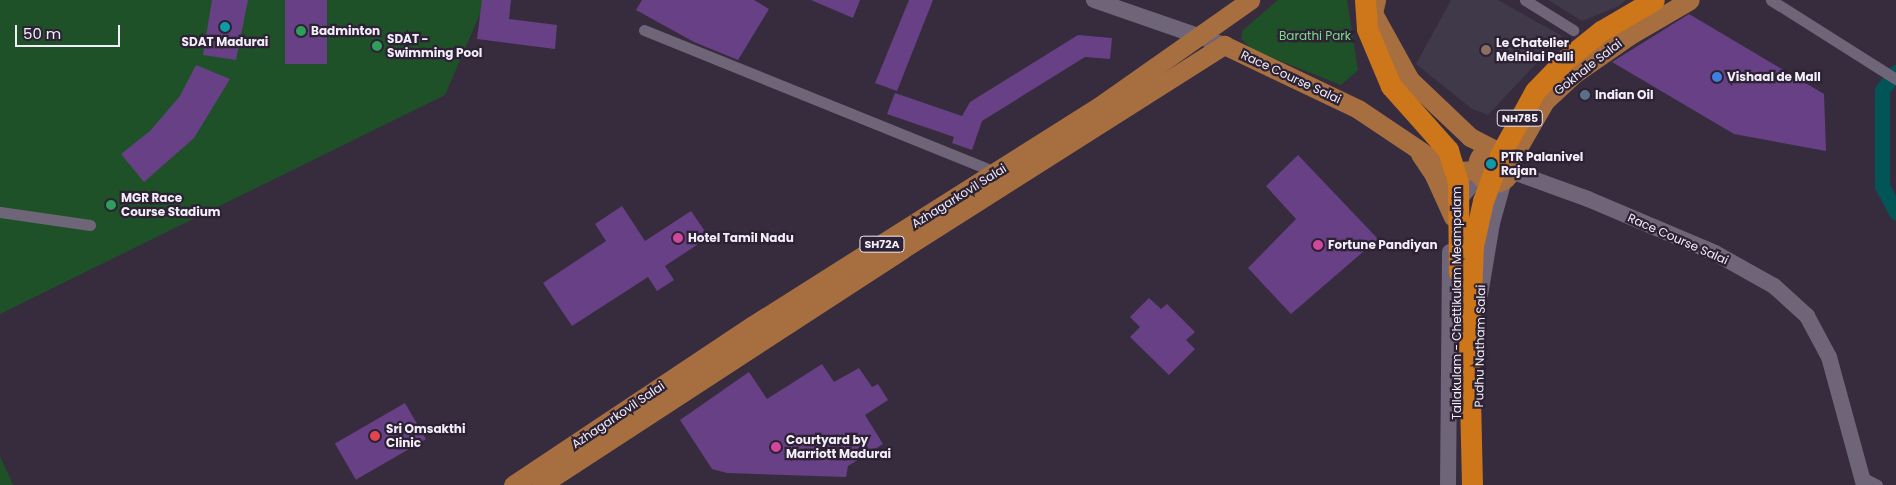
<!DOCTYPE html>
<html>
<head>
<meta charset="utf-8">
<style>
	body { margin:0 }
	#map { position:relative; width:1896px; height:485px; overflow:hidden; background:#362c3e; font-family:Poppins,sans-serif }
	div>[style] { position:absolute }
	.education>* { inset:0; background:#3f394a }
	.green>* { inset:0; background:#1f5128 }
	.canal>* { height:15px; margin:-7.5px; padding:0 7.5px; transform-origin:7.5px; border-radius:7.5px; background:#025557 }
	.building>* { inset:0; background:#674085; transform-origin:0 0 }
	.street>* { height:11px; margin:-5.5px; padding:0 5.5px; transform-origin:5.5px; border-radius:5.5px; background:#6f6579 }
	.secondary>* { height:16px; margin:-8px; padding:0 8px; transform-origin:8px; border-radius:8px; background:#6f6579 }
	.primary>* { height:19px; margin:-9.5px; padding:0 9.5px; transform-origin:9.5px; border-radius:9.5px; background:#a76f40 }
	.primary>.ring { margin:-9.5px; padding:0; box-sizing:content-box; background:none; border:19px solid #a76f40; border-radius:50% }
	.highway>* { height:21px; margin:-10.5px; padding:0 10.5px; transform-origin:10.5px; border-radius:10.5px; background:#cd761a }
	.dots>* { width:14px; height:14px; translate:-50% -50%; box-sizing:border-box; border:2px solid #2c2234; border-radius:50% }
	span { translate:-50% -50%; white-space:nowrap; text-align:center; line-height:1.15; -webkit-text-stroke:4.5px #2c2234; paint-order:stroke }
	.shield-label span { padding:1px 4px; background:#2c2234; border:1px solid; border-radius:4px; -webkit-text-stroke-width:0 }
	.shield-label { font-size:11px; color:#f3edf9; font-weight:700 }
	.poi-label { font-size:12px; color:#f3edf9; font-weight:700 }
	.left { translate:0 -50%; text-align:left }
	.park-label { font-size:12px; color:#7ddb8a }
	.street-label { font-size:12px; color:#f3edf9 }
	.scale { position:absolute; left:15px; top:25px; width:105px; height:22px; box-sizing:border-box; border:2px solid #f3edf9; border-top:0; padding-left:6px; font-size:15px; line-height:18px; white-space:nowrap; color:#f3edf9; -webkit-text-stroke:4px #2c2234; paint-order:stroke }
</style>
</head>
<body>
<div id="map">
	<div class="education">
		<div style="clip-path:polygon(1451px 0,1498px 0,1562px 36px,1488px 115px,1472px 109px,1416px 64px)"></div>
		<div style="clip-path:polygon(1548px 0,1626px 0,1619px 6px,1582px 21px)"></div>
	</div>
	<div class="green">
		<div style="clip-path:polygon(0 0,486px 0,445px 95px,0 314px)"></div>
		<div style="clip-path:polygon(1278px 0,1347px 0,1358px 70px,1341px 85px,1253px 50px,1241px 39px,1243px 30px)"></div>
		<div style="clip-path:polygon(0 456px,13px 485px,0 485px)"></div>
	</div>
	<div class="canal">
		<div style="left:1896px;top:72px;width:23px;rotate:128deg"></div>
		<div style="left:1882px;top:90px;width:96px;rotate:90deg"></div>
		<div style="left:1882px;top:186px;width:30px;rotate:62deg"></div>
	</div>
	<div class="building">
		<div style="clip-path:polygon(212px 0,248px 0,236px 60px,203px 55px)"></div>
		<div style="left:285px;top:0;width:42px;height:64px"></div>
		<div style="clip-path:polygon(482px 0,511px 0,509px 19px,557px 25px,555px 49px,477px 39px)"></div>
		<div style="clip-path:polygon(642px 0,754px 0,769px 9px,738px 60px,694px 42px,636px 10px)"></div>
		<div style="clip-path:polygon(811px 0,860px 0,853px 18px)"></div>
		<div style="clip-path:polygon(909px 0,933px 0,897px 91px,875px 83px)"></div>
		<div style="clip-path:polygon(1689px 14px,1824px 94px,1826px 151px,1734px 134px,1612px 62px)"></div>
		<div style="clip-path:polygon(1078px 35px,1112px 38px,1110px 59px,1085px 57px,982px 121px,972px 150px,952px 143px,954px 137px,887px 114px,895px 93px,962px 116px,970px 102px)"></div>
		<div style="clip-path:polygon(196px 65px,230px 79px,194px 138px,144px 182px,121px 154px,150px 131px,180px 96px)"></div>
		<div style="clip-path:polygon(1298px 155px,1378px 239px,1291px 314px,1248px 268px,1296px 219px,1266px 186px)"></div>
		<div style="clip-path:polygon(622px 206px,645px 241px,691px 211px,709px 237px,665px 266px,674px 280px,657px 291px,648px 277px,572px 326px,543px 283px,606px 241px,595px 224px)"></div>
		<div style="clip-path:polygon(1149px 298px,1161px 309px,1167px 304px,1195px 332px,1186px 340px,1195px 349px,1169px 375px,1130px 337px,1140px 327px,1130px 317px)"></div>
		<div style="clip-path:polygon(822px 364px,834px 382px,859px 368px,872px 387px,878px 384px,888px 400px,865px 415px,883px 444px,848px 466px,846px 477px,727px 473px,712px 469px,680px 420px,749px 372px,767px 399px)"></div>
		<div style="left:405px;top:403px;width:42px;height:81px;rotate:60deg"></div>
	</div>
	<div class="street">
		<div style="left:1525px;top:0;width:57px;rotate:32deg"></div>
		<div style="left:1771px;top:0;width:148px;rotate:32.3deg"></div>
		<div style="left:644px;top:30px;width:380px;rotate:22deg"></div>
		<div style="left:0;top:212px;width:91px;rotate:8.2deg"></div>
		<div style="left:1862px;top:477px;width:17px;rotate:28deg"></div>
	</div>
	<div class="secondary">
		<div style="left:1094px;top:0;width:138px;rotate:19.1deg"></div>
		<div style="left:1511px;top:171px;width:82px;rotate:20deg"></div>
		<div style="left:1588px;top:199px;width:138px;rotate:23deg"></div>
		<div style="left:1715px;top:253px;width:68px;rotate:29.2deg"></div>
		<div style="left:1774px;top:286px;width:45px;rotate:42.3deg"></div>
		<div style="left:1807px;top:316px;width:47px;rotate:61.8deg"></div>
		<div style="left:1829px;top:357px;width:133px;rotate:74.7deg"></div>
		<div style="left:1456px;top:203px;width:37px;rotate:-49deg"></div>
		<div style="left:1480px;top:295px;width:73px;rotate:-80.5deg"></div>
		<div style="left:1492px;top:223px;width:45px;rotate:-74.4deg"></div>
		<div style="left:1448px;top:485px;width:233px;rotate:-89.5deg"></div>
	</div>
	<div class="primary">
		<div style="left:1376px;top:0;width:13px;rotate:103deg"></div>
		<div style="left:1373px;top:13px;width:77px;rotate:61.1deg"></div>
		<div style="left:1410px;top:80px;width:83px;rotate:43.5deg"></div>
		<div style="left:1470px;top:137px;width:25px;rotate:27deg"></div>
		<div style="left:1224px;top:45px;width:148px;rotate:25.5deg"></div>
		<div style="left:1358px;top:109px;width:95px;rotate:33.9deg"></div>
		<div style="left:1437px;top:162px;width:23px;rotate:23deg"></div>
		<div style="left:1458px;top:171px;width:19px;rotate:-3deg"></div>
		<div class="ring" style="left:1477px;top:149px;width:15px;height:15px"></div>
		<div style="left:1420px;top:154px;width:25px;rotate:56deg"></div>
		<div style="left:1434px;top:175px;width:46px;rotate:65.7deg"></div>
		<div style="left:1511px;top:160px;width:68px;rotate:-60deg"></div>
		<div style="left:1545px;top:101px;width:40px;rotate:-43deg"></div>
		<div style="left:1574px;top:74px;width:68px;rotate:-34.9deg"></div>
		<div style="left:1630px;top:35px;width:69px;rotate:-30.3deg"></div>
		<div style="left:513px;top:485px;width:288px;rotate:-33.7deg"></div>
		<div style="left:753px;top:325px;width:408px;rotate:-32.3deg"></div>
		<div style="left:1098px;top:107px;width:186px;rotate:-35.1deg"></div>
		<div style="left:541px;top:485px;width:430px;rotate:-33.1deg"></div>
		<div style="left:901px;top:250px;width:383px;rotate:-32.4deg"></div>
	</div>
	<div class="highway">
		<div style="left:1365px;top:0;width:29px;rotate:86deg"></div>
		<div style="left:1367px;top:29px;width:62px;rotate:67.2deg"></div>
		<div style="left:1391px;top:86px;width:86px;rotate:48.3deg"></div>
		<div style="left:1448px;top:150px;width:34px;rotate:73deg"></div>
		<div style="left:1458px;top:183px;width:89px;rotate:89.4deg"></div>
		<div style="left:1472px;top:485px;width:136px;rotate:-91.3deg"></div>
		<div style="left:1469px;top:349px;width:103px;rotate:-87.8deg"></div>
		<div style="left:1473px;top:246px;width:46px;rotate:-77.5deg"></div>
		<div style="left:1483px;top:201px;width:49px;rotate:-69.7deg"></div>
		<div style="left:1500px;top:155px;width:73px;rotate:-61.3deg"></div>
		<div style="left:1535px;top:91px;width:43px;rotate:-45.9deg"></div>
		<div style="left:1565px;top:60px;width:46px;rotate:-38.9deg"></div>
		<div style="left:1601px;top:31px;width:61px;rotate:-30.3deg"></div>
	</div>
	<div class="dots">
		<div style="left:225px;top:27px;background:#0f9aa8"></div>
		<div style="left:301px;top:31px;background:#2e9e5b"></div>
		<div style="left:377px;top:46px;background:#2e9e5b"></div>
		<div style="left:1486px;top:50px;background:#8d6e63"></div>
		<div style="left:1717px;top:77px;background:#3f7fe0"></div>
		<div style="left:1585px;top:95px;background:#5c6f8a"></div>
		<div style="left:1491px;top:164px;background:#0f9aa8"></div>
		<div style="left:111px;top:205px;background:#2e9e5b"></div>
		<div style="left:678px;top:238px;background:#d1479c"></div>
		<div style="left:1318px;top:245px;background:#d1479c"></div>
		<div style="left:375px;top:436px;background:#e0444e"></div>
		<div style="left:776px;top:447px;background:#d1479c"></div>
	</div>
	<div class="shield-label">
		<span style="left:1520px;top:118px">NH785</span>
		<span style="left:882px;top:244px">SH72A</span>
	</div>
	<div class="poi-label">
		<span class="left" style="left:311px;top:31px">Badminton</span>
		<span class="left" style="left:387px;top:46px">SDAT -<br>Swimming Pool</span>
		<span style="left:225px;top:42px">SDAT Madurai</span>
		<span class="left" style="left:1496px;top:50px">Le Chatelier<br>Melnilai Palli</span>
		<span class="left" style="left:1727px;top:77px">Vishaal de Mall</span>
		<span class="left" style="left:1595px;top:95px">Indian Oil</span>
		<span class="left" style="left:1501px;top:164px">PTR Palanivel<br>Rajan</span>
		<span class="left" style="left:121px;top:205px">MGR Race<br>Course Stadium</span>
		<span class="left" style="left:688px;top:238px">Hotel Tamil Nadu</span>
		<span class="left" style="left:1328px;top:245px">Fortune Pandiyan</span>
		<span class="left" style="left:386px;top:436px">Sri Omsakthi<br>Clinic</span>
		<span class="left" style="left:786px;top:447px">Courtyard by<br>Marriott Madurai</span>
	</div>
	<div class="park-label">
		<span style="left:1315px;top:36px">Barathi Park</span>
	</div>
	<div class="street-label">
		<span style="left:1588px;top:67px;rotate:-38deg">Gokhale Salai</span>
		<span style="left:1291px;top:77px;rotate:25deg">Race Course Salai</span>
		<span style="left:959px;top:196px;rotate:-32deg">Azhagarkovil Salai</span>
		<span style="left:1678px;top:239px;rotate:24deg">Race Course Salai</span>
		<span style="left:1457px;top:303px;rotate:-90deg">Tallakulam - Chettikulam Meampalam</span>
		<span style="left:1480px;top:346px;rotate:-89deg">Pudhu Natham Salai</span>
		<span style="left:618px;top:415px;rotate:-34deg">Azhagarkovil Salai</span>
	</div>
	<div class="scale">50 m</div>
</div>
</body>
</html>
